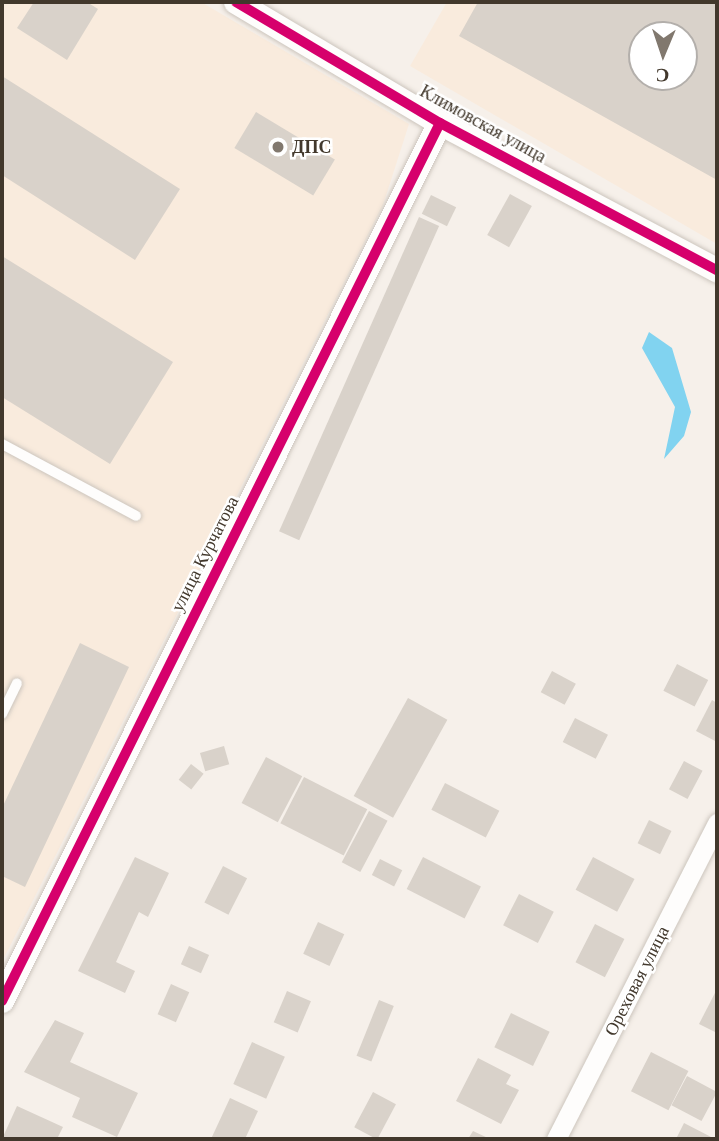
<!DOCTYPE html>
<html>
<head>
<meta charset="utf-8">
<style>
	body { margin:0 }
	#map { position:relative; width:719px; height:1141px; overflow:hidden; background:#f6f0ea; font-family:Georgia,serif }
	div>[style] { position:absolute }
	.built>* { inset:0; background:#f9ebdd }
	.water>* { inset:0; background:#81d3f0 }
	.building>* { inset:0; background:#d9d2ca; transform-origin:0 0 }
	.roads { filter:drop-shadow(0 0 2px #ccc5bd) drop-shadow(0 0 2px #ccc5bd) }
	.service>* { height:10px; margin:-5px; padding:0 5px; transform-origin:5px; border-radius:5px; background:#fefdfc }
	.minor>* { height:19px; margin:-9.5px; padding:0 9.5px; transform-origin:9.5px; border-radius:9.5px; background:#fefdfc }
	.tertiary>* { height:24px; margin:-12px; padding:0 12px; transform-origin:12px; border-radius:12px; background:#fefdfc }
	.cycleway>* { height:10px; margin:-5px; padding:0 5px; transform-origin:5px; border-radius:5px; background:#d6006c }
	.dots>* { width:19px; height:19px; translate:-50% -50%; box-sizing:border-box; border:4px solid #fff; border-radius:50% }
	span { translate:-50% -50%; white-space:nowrap; text-align:center; line-height:1.15; -webkit-text-stroke:5px #fff; paint-order:stroke }
	.street-label { font-size:18px; color:#42382c }
	.poi-label { font-size:18px; color:#42382c; font-weight:700 }
	.left { translate:0 -50%; text-align:left }
	.frame { position:absolute; inset:0; border:4px solid #42382c; pointer-events:none }
	.north { position:absolute; left:628px; top:21px; width:70px; height:70px; box-sizing:border-box; background:#fff; border:2px solid #b3afab; border-radius:50%; rotate:182deg; font-size:19px; font-weight:700; line-height:28px; text-align:center; color:#42382c }
	.north::after { content:''; display:block; margin:auto; width:24px; height:32px; background:#81786e; clip-path:polygon(50% 0,100% 100%,50% 72%,0 100%) }
</style>
</head>
<body>
<div id="map">
	<div class="built">
		<div style="clip-path:polygon(2px 2px,201px 2px,409px 124px,383px 205px,2px 962px)"></div>
		<div style="clip-path:polygon(evenodd,447px 2px,717px 2px,717px 244px,410px 66px,447px 2px,642px 35px,684px 35px,684px 77px,642px 77px,642px 35px)"></div>
	</div>
	<div class="water">
		<div style="clip-path:polygon(649px 332px,672px 348px,691px 412px,684px 436px,664px 459px,675px 407px,642px 348px)"></div>
	</div>
	<div class="building">
		<div style="clip-path:polygon(34px 2px,87px 2px,98px 9px,67px 60px,17px 28px)"></div>
		<div style="clip-path:polygon(evenodd,478px 2px,717px 2px,717px 180px,459px 36px,478px 2px,642px 35px,684px 35px,684px 77px,642px 77px,642px 35px)"></div>
		<div style="clip-path:polygon(2px 76px,180px 189px,135px 260px,2px 175px)"></div>
		<div style="left:256px;top:112px;width:92px;height:42px;rotate:31deg"></div>
		<div style="left:510px;top:194px;width:25px;height:47px;rotate:29deg"></div>
		<div style="left:431px;top:195px;width:28px;height:21px;rotate:26deg"></div>
		<div style="left:419px;top:217px;width:22px;height:344px;rotate:24deg"></div>
		<div style="clip-path:polygon(2px 256px,173px 362px,110px 464px,2px 397px)"></div>
		<div style="clip-path:polygon(80px 643px,129px 667px,25px 887px,2px 876px,2px 808px)"></div>
		<div style="left:677px;top:664px;width:35px;height:30px;rotate:27deg"></div>
		<div style="left:552px;top:671px;width:27px;height:24px;rotate:28deg"></div>
		<div style="left:408px;top:698px;width:45px;height:112px;rotate:29deg"></div>
		<div style="clip-path:polygon(712px 700px,717px 703px,717px 742px,696px 731px)"></div>
		<div style="left:575px;top:718px;width:37px;height:27px;rotate:27deg"></div>
		<div style="left:224px;top:746px;width:19px;height:25px;rotate:74deg"></div>
		<div style="left:266px;top:757px;width:41px;height:52px;rotate:28deg"></div>
		<div style="left:684px;top:761px;width:21px;height:32px;rotate:28deg"></div>
		<div style="left:191px;top:764px;width:16px;height:20px;rotate:38deg"></div>
		<div style="left:304px;top:777px;width:71px;height:52px;rotate:27deg"></div>
		<div style="left:445px;top:783px;width:61px;height:30px;rotate:27deg"></div>
		<div style="left:369px;top:811px;width:21px;height:58px;rotate:28deg"></div>
		<div style="left:649px;top:820px;width:25px;height:26px;rotate:26deg"></div>
		<div style="clip-path:polygon(135px 857px,169px 873px,148px 917px,139px 912px,116px 962px,135px 971px,125px 993px,78px 971px)"></div>
		<div style="left:423px;top:857px;width:65px;height:36px;rotate:27deg"></div>
		<div style="left:593px;top:857px;width:47px;height:37px;rotate:28deg"></div>
		<div style="left:380px;top:859px;width:25px;height:18px;rotate:27deg"></div>
		<div style="left:223px;top:866px;width:27px;height:41px;rotate:27deg"></div>
		<div style="left:519px;top:894px;width:39px;height:35px;rotate:27deg"></div>
		<div style="left:318px;top:922px;width:29px;height:35px;rotate:25deg"></div>
		<div style="left:595px;top:924px;width:33px;height:43px;rotate:27deg"></div>
		<div style="left:189px;top:946px;width:22px;height:20px;rotate:24deg"></div>
		<div style="left:171px;top:984px;width:20px;height:33px;rotate:24deg"></div>
		<div style="clip-path:polygon(717px 989px,717px 1033px,699px 1024px)"></div>
		<div style="left:287px;top:991px;width:26px;height:34px;rotate:23deg"></div>
		<div style="left:379px;top:1000px;width:16px;height:60px;rotate:22deg"></div>
		<div style="left:511px;top:1013px;width:43px;height:38px;rotate:26deg"></div>
		<div style="clip-path:polygon(55px 1020px,84px 1033px,70px 1062px,138px 1093px,117px 1137px,72px 1117px,80px 1098px,24px 1072px)"></div>
		<div style="left:252px;top:1042px;width:36px;height:46px;rotate:24deg"></div>
		<div style="left:651px;top:1052px;width:42px;height:44px;rotate:27deg"></div>
		<div style="clip-path:polygon(478px 1058px,511px 1075px,506px 1084px,519px 1090px,501px 1124px,456px 1101px)"></div>
		<div style="left:687px;top:1076px;width:34px;height:33px;rotate:28deg"></div>
		<div style="left:373px;top:1092px;width:26px;height:40px;rotate:28deg"></div>
		<div style="clip-path:polygon(230px 1098px,258px 1111px,245px 1139px,211px 1139px)"></div>
		<div style="clip-path:polygon(17px 1106px,63px 1127px,57px 1139px,2px 1139px)"></div>
		<div style="clip-path:polygon(684px 1123px,715px 1139px,676px 1139px)"></div>
		<div style="clip-path:polygon(473px 1131px,490px 1139px,468px 1139px)"></div>
	</div>
	<div class="roads">
		<div class="service">
			<div style="left:2px;top:444px;width:152px;rotate:28.2deg"></div>
			<div style="left:2px;top:714px;width:34px;rotate:-64deg"></div>
		</div>
		<div class="minor">
			<div style="left:556px;top:1139px;width:355px;rotate:-63deg"></div>
		</div>
		<div class="tertiary">
			<div style="left:236px;top:2px;width:237px;rotate:30.7deg"></div>
			<div style="left:440px;top:123px;width:314px;rotate:28deg"></div>
			<div style="left:2px;top:1001px;width:981px;rotate:-63.49deg"></div>
		</div>
	</div>
	<div class="cycleway">
		<div style="left:236px;top:2px;width:237px;rotate:30.7deg"></div>
		<div style="left:440px;top:123px;width:314px;rotate:28deg"></div>
		<div style="left:2px;top:1001px;width:981px;rotate:-63.49deg"></div>
	</div>
	<div class="dots">
		<div style="left:278px;top:147px;background:#81786e"></div>
	</div>
	<div class="street-label">
		<span style="left:483px;top:124px;rotate:29deg">Климовская улица</span>
		<span style="left:205px;top:554px;rotate:-63deg">улица Курчатова</span>
		<span style="left:637px;top:981px;rotate:-63deg">Ореховая улица</span>
	</div>
	<div class="poi-label">
		<span class="left" style="left:292px;top:147px">ДПС</span>
	</div>
	<div class="frame"></div>
	<div class="north">С</div>
</div>
</body>
</html>
